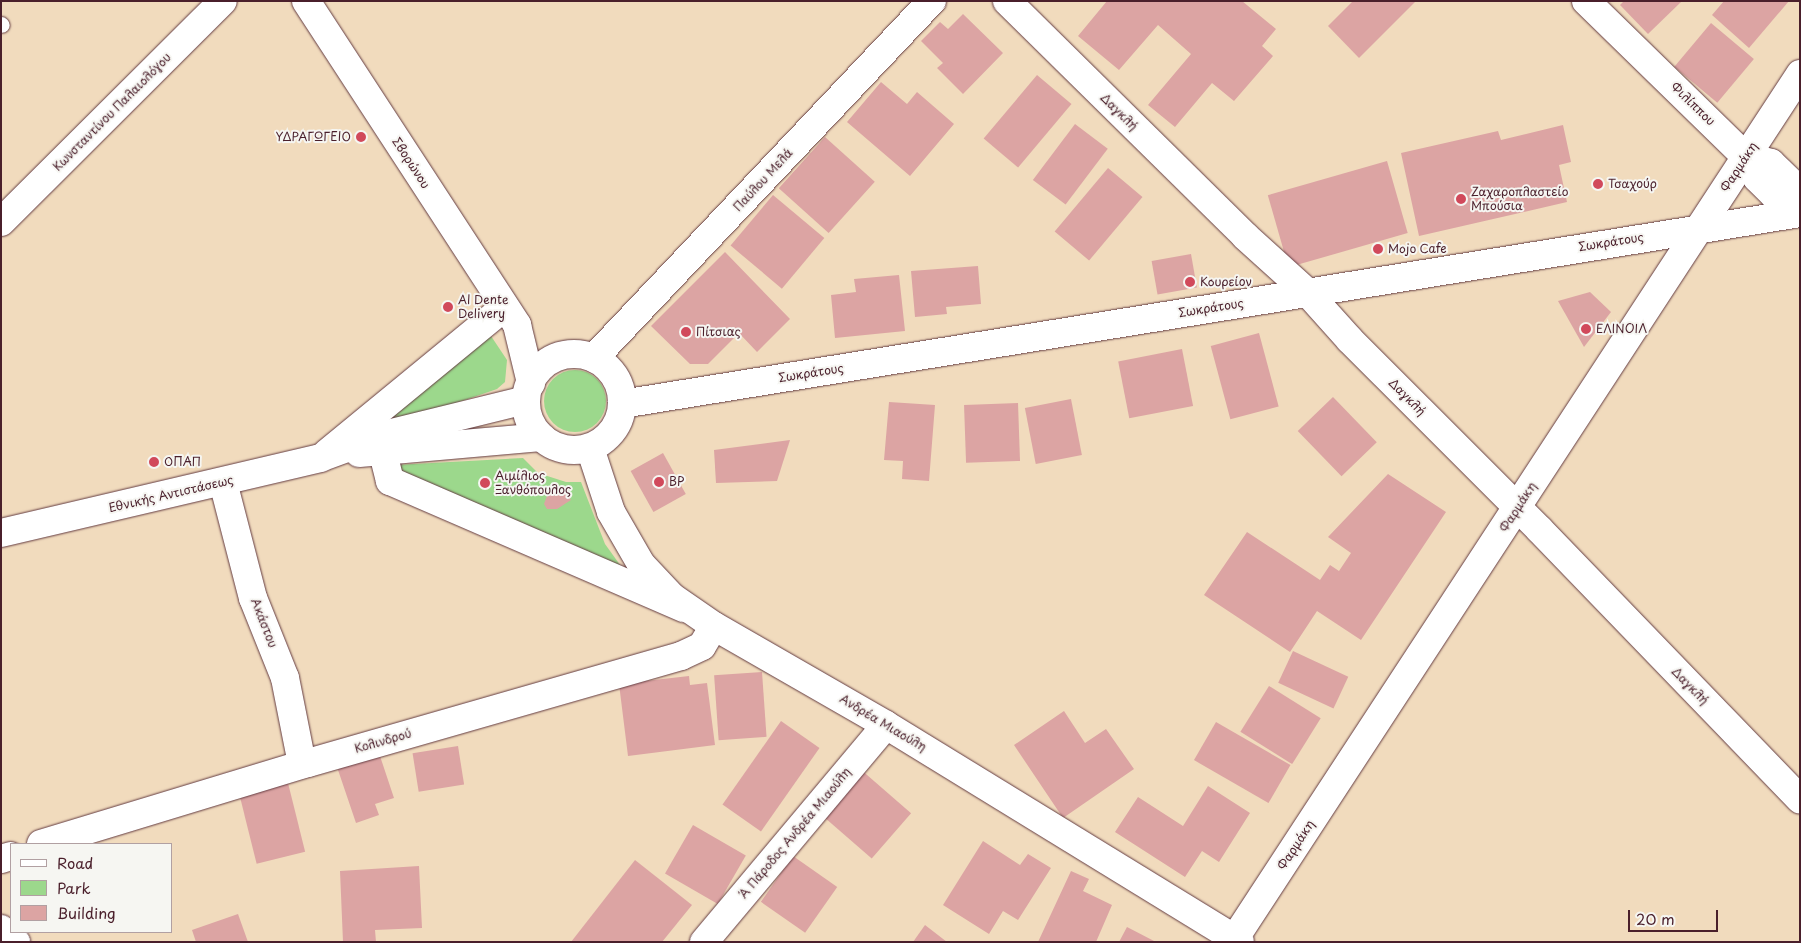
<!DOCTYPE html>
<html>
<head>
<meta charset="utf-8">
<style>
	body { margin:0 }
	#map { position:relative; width:1801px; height:943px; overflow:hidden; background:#f1dbbd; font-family:"Playpen Sans",sans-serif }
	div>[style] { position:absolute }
	.green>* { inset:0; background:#9cd88c }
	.round { border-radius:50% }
	.building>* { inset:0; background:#dca4a3; transform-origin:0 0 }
	.roads { filter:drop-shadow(0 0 1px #633b41) drop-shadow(0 0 1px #633b41) }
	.lane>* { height:15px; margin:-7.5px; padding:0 7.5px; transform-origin:7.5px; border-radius:7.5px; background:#fff }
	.street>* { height:28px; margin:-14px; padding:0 14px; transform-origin:14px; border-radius:14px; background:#fff }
	.secondary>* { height:28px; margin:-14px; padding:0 14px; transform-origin:14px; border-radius:14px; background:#fff }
	.secondary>.ring { margin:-14px; padding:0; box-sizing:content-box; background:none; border:28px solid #fff; border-radius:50% }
	.dots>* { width:14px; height:14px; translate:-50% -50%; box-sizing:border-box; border:2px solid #f6f6f2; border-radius:50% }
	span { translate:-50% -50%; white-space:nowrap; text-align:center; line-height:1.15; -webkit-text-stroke:4px #f6f6f2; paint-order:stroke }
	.street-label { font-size:12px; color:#4a1f2b }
	.poi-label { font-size:12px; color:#4a1f2b }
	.right { translate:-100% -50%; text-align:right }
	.left { translate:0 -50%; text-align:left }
	.frame { position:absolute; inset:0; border:2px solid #4a1f2b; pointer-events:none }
	.legend { position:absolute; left:10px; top:843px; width:162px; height:90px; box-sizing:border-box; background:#f6f6f2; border:1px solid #b1a0a2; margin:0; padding:6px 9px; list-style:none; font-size:15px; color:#4a1f2b }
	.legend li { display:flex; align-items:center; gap:10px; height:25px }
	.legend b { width:25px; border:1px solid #b1a0a2 }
	.scale { position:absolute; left:1628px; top:910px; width:90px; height:22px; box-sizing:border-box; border:2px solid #4a1f2b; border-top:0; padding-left:6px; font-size:15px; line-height:18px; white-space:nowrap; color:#4a1f2b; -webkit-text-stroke:4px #f6f6f2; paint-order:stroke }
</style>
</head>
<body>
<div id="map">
	<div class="green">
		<div style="clip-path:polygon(489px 333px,507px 360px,505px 382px,497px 389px,357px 437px)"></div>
		<div class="round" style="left:544px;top:370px;width:62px;height:62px"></div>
		<div style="clip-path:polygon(523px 458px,538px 473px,566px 482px,581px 482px,605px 544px,628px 576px,398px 479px,395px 465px)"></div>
	</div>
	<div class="building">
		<div style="clip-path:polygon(1107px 1px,1242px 1px,1276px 29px,1262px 46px,1273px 56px,1234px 101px,1212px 83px,1175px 127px,1148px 105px,1191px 54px,1158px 25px,1119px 70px,1078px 36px)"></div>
		<div style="clip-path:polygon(1353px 1px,1416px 1px,1359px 58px,1328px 26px)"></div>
		<div style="clip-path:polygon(1624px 1px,1682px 1px,1648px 34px,1620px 5px)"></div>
		<div style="clip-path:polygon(1724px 1px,1789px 1px,1749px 48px,1712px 15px)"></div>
		<div style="clip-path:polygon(963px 14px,1003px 53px,963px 94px,937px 68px,943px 63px,921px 41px,940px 22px,948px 29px)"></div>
		<div style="left:1711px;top:23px;width:56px;height:57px;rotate:40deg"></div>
		<div style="left:1037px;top:75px;width:45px;height:83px;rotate:40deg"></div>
		<div style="clip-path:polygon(881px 82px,907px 104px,917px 92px,954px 124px,910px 176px,847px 122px)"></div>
		<div style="left:1075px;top:124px;width:41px;height:70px;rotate:37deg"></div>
		<div style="clip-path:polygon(1563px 125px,1571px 162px,1559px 165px,1567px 202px,1419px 236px,1401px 153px,1498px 131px,1501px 140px)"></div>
		<div style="left:825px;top:137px;width:67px;height:69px;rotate:42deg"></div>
		<div style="left:1387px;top:161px;width:75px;height:124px;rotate:74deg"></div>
		<div style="left:1108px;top:168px;width:45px;height:83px;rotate:40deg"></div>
		<div style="left:773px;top:195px;width:67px;height:66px;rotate:40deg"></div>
		<div style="clip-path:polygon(725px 252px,790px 319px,757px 352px,739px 333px,708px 364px,690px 364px,651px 326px)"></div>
		<div style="left:1191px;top:254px;width:34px;height:40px;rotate:80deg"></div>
		<div style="clip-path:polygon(978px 266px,981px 304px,946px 307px,947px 314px,915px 317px,911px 271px)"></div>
		<div style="clip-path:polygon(899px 275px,905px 331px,835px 338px,831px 295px,856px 292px,854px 279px)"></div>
		<div style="clip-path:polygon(1590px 292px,1611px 312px,1584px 347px,1558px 301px)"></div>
		<div style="left:1259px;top:333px;width:76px;height:50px;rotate:75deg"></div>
		<div style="left:1182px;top:349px;width:58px;height:65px;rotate:79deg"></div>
		<div style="left:1333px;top:397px;width:63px;height:49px;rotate:46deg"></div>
		<div style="left:1071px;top:399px;width:57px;height:47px;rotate:79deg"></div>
		<div style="clip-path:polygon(889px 402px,935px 405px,929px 481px,902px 479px,903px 461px,884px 460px)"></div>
		<div style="left:1018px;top:403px;width:58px;height:54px;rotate:88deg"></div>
		<div style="clip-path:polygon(790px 440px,777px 481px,716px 483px,714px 450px)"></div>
		<div style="left:663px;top:453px;width:47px;height:37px;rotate:61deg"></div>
		<div style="clip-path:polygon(1388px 474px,1446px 512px,1361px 640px,1317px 611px,1290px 652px,1204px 595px,1247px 532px,1320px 580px,1330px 565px,1339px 571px,1351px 553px,1328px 537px)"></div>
		<div style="clip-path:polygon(563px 486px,571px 500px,557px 509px,547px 509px,544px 504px,547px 496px)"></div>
		<div style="left:1293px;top:651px;width:61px;height:35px;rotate:25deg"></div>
		<div style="left:762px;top:672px;width:65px;height:48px;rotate:86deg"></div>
		<div style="clip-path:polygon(689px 676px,690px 685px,707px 683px,715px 745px,628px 756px,619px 684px)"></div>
		<div style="left:1269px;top:686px;width:61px;height:54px;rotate:32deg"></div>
		<div style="clip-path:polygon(1064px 711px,1085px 743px,1106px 729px,1134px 769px,1063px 818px,1014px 745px)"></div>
		<div style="left:781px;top:721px;width:47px;height:102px;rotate:35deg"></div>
		<div style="left:1216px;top:722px;width:86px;height:44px;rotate:30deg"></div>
		<div style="left:458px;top:746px;width:39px;height:46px;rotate:81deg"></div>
		<div style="clip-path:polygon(379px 753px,394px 798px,375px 804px,379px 815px,356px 823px,337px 767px)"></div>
		<div style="left:859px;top:768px;width:69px;height:60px;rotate:41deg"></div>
		<div style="left:287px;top:779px;width:75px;height:50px;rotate:76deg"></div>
		<div style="clip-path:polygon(1208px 786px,1250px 813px,1219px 862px,1202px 851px,1185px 877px,1115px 832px,1138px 797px,1183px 826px)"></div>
		<div style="left:693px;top:825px;width:61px;height:56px;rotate:30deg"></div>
		<div style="clip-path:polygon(983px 841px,1020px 865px,1028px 854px,1051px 868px,1018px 920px,1003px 911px,989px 934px,943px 905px)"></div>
		<div style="left:793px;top:856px;width:54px;height:56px;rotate:35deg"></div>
		<div style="clip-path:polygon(635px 860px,692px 905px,662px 942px,571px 942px)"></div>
		<div style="clip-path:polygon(419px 866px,422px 928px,375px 930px,376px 942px,343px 942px,340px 871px)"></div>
		<div style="clip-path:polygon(1071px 871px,1089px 879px,1083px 891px,1112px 905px,1096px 942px,1038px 942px)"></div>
		<div style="clip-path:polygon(238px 914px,248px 942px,196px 942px,192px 930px)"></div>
		<div style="clip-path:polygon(925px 925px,947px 942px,913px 942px)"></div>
		<div style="clip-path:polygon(1127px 927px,1156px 942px,1119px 942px)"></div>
	</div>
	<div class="roads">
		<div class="lane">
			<div style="left:1px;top:24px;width:1px;rotate:45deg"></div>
		</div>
		<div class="street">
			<div style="left:1007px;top:1px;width:334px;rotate:44.6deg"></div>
			<div style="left:1245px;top:236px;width:84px;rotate:42.1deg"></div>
			<div style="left:1307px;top:292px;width:64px;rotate:48.1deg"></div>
			<div style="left:1350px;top:340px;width:267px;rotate:45deg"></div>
			<div style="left:1539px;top:529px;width:376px;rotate:46deg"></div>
			<div style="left:1586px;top:1px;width:222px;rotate:44.3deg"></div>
			<div style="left:1px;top:222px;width:313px;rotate:-44.9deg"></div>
			<div style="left:594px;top:358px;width:492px;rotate:-46.6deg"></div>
			<div style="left:327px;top:453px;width:230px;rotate:-39.4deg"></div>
			<div style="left:383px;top:453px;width:29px;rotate:76deg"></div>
			<div style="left:390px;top:481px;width:320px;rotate:23.4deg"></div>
			<div style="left:223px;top:482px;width:120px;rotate:75.5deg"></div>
			<div style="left:253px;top:598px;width:86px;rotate:68.2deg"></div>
			<div style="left:285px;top:678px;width:88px;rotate:78.8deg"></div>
			<div style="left:41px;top:844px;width:279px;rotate:-16.9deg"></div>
			<div style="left:308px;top:763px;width:388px;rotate:-16deg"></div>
			<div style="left:681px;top:656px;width:23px;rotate:-25deg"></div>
			<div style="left:702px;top:646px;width:23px;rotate:-59deg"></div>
			<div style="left:1px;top:859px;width:10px;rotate:-17deg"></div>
			<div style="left:1px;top:929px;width:20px;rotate:41deg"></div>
			<div style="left:1235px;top:938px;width:850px;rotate:-56.81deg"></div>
			<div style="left:704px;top:942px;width:283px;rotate:-50deg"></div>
		</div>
		<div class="secondary">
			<div style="left:306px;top:1px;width:387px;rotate:56.9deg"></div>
			<div style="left:517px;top:325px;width:60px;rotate:76.4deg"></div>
			<div style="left:1745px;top:156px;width:25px;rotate:61deg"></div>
			<div style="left:1757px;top:178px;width:24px;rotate:45deg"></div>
			<div style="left:1774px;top:195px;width:31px;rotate:32deg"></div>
			<div style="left:1745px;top:156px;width:27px;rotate:15deg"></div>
			<div style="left:1771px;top:163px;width:36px;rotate:44deg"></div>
			<div style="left:1797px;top:188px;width:11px;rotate:75deg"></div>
			<div style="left:1700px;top:227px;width:183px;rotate:-56.8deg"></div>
			<div class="ring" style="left:526px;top:354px;width:68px;height:68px"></div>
			<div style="left:622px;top:404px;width:1193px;rotate:-9.21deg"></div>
			<div style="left:590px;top:448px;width:67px;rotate:71.8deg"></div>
			<div style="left:611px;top:512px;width:60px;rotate:60deg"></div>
			<div style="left:641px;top:564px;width:45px;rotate:46.8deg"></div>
			<div style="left:672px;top:597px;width:51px;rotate:34.6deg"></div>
			<div style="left:714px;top:626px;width:198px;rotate:29.9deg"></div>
			<div style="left:886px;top:725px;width:415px;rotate:31.5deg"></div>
			<div style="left:359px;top:453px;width:183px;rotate:-5deg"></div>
			<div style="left:1px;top:533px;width:328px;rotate:-13.2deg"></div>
			<div style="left:320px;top:458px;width:63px;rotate:-20.4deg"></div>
			<div style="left:379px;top:436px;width:151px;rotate:-13.8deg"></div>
		</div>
	</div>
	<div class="dots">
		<div style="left:361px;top:137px;background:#d1495b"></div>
		<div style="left:1598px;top:184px;background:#d1495b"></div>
		<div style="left:1461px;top:199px;background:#d1495b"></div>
		<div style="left:1378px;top:249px;background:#d1495b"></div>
		<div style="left:1190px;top:282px;background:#d1495b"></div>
		<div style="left:448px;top:307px;background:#d1495b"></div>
		<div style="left:1586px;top:329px;background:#d1495b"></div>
		<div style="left:686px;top:332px;background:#d1495b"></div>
		<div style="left:154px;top:462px;background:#d1495b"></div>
		<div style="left:659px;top:482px;background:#d1495b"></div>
		<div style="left:485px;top:483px;background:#d1495b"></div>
	</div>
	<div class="street-label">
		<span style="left:1693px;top:104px;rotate:44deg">Φιλίππου</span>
		<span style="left:112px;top:112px;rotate:-45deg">Κωνσταντίνου Παλαιολόγου</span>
		<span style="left:1119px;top:112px;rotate:45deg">Δαγκλή</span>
		<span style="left:411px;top:163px;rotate:57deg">Σβορώνου</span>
		<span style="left:1739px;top:167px;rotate:-57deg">Φαρμάκη</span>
		<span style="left:763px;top:180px;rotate:-47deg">Παύλου Μελά</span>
		<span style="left:1611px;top:242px;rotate:-9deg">Σωκράτους</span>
		<span style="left:1211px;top:308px;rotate:-9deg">Σωκράτους</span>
		<span style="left:811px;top:373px;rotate:-9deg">Σωκράτους</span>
		<span style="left:1407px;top:397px;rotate:45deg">Δαγκλή</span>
		<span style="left:171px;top:494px;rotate:-13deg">Εθνικής Αντιστάσεως</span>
		<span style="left:1518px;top:507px;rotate:-57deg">Φαρμάκη</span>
		<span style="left:264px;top:623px;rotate:69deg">Ακάστου</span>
		<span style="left:1690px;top:686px;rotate:46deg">Δαγκλή</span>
		<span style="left:883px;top:723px;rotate:31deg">Ανδρέα Μιαούλη</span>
		<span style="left:383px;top:741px;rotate:-16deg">Κολινδρού</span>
		<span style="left:795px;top:833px;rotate:-50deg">Α΄ Πάροδος Ανδρέα Μιαούλη</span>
		<span style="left:1296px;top:845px;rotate:-57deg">Φαρμάκη</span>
	</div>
	<div class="poi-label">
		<span class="right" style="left:351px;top:137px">ΥΔΡΑΓΩΓΕΙΟ</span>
		<span class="left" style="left:1608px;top:184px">Τσαχούρ</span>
		<span class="left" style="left:1471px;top:199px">Ζαχαροπλαστείο<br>Μπούσια</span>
		<span class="left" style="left:1388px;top:249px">Mojo Cafe</span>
		<span class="left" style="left:1200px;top:282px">Κουρείον</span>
		<span class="left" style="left:458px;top:307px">Al Dente<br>Delivery</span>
		<span class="left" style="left:1596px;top:329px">ΕΛΙΝΟΙΛ</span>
		<span class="left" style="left:696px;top:332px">Πίτσιας</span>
		<span class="left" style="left:164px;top:462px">ΟΠΑΠ</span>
		<span class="left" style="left:495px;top:483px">Αιμίλιος<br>Ξανθόπουλος</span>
		<span class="left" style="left:669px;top:482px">BP</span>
	</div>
	<div class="frame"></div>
	<ul class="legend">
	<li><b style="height:6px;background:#fff"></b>Road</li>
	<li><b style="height:14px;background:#9cd88c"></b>Park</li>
	<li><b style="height:14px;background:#dca4a3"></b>Building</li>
	</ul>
	<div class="scale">20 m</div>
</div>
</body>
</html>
